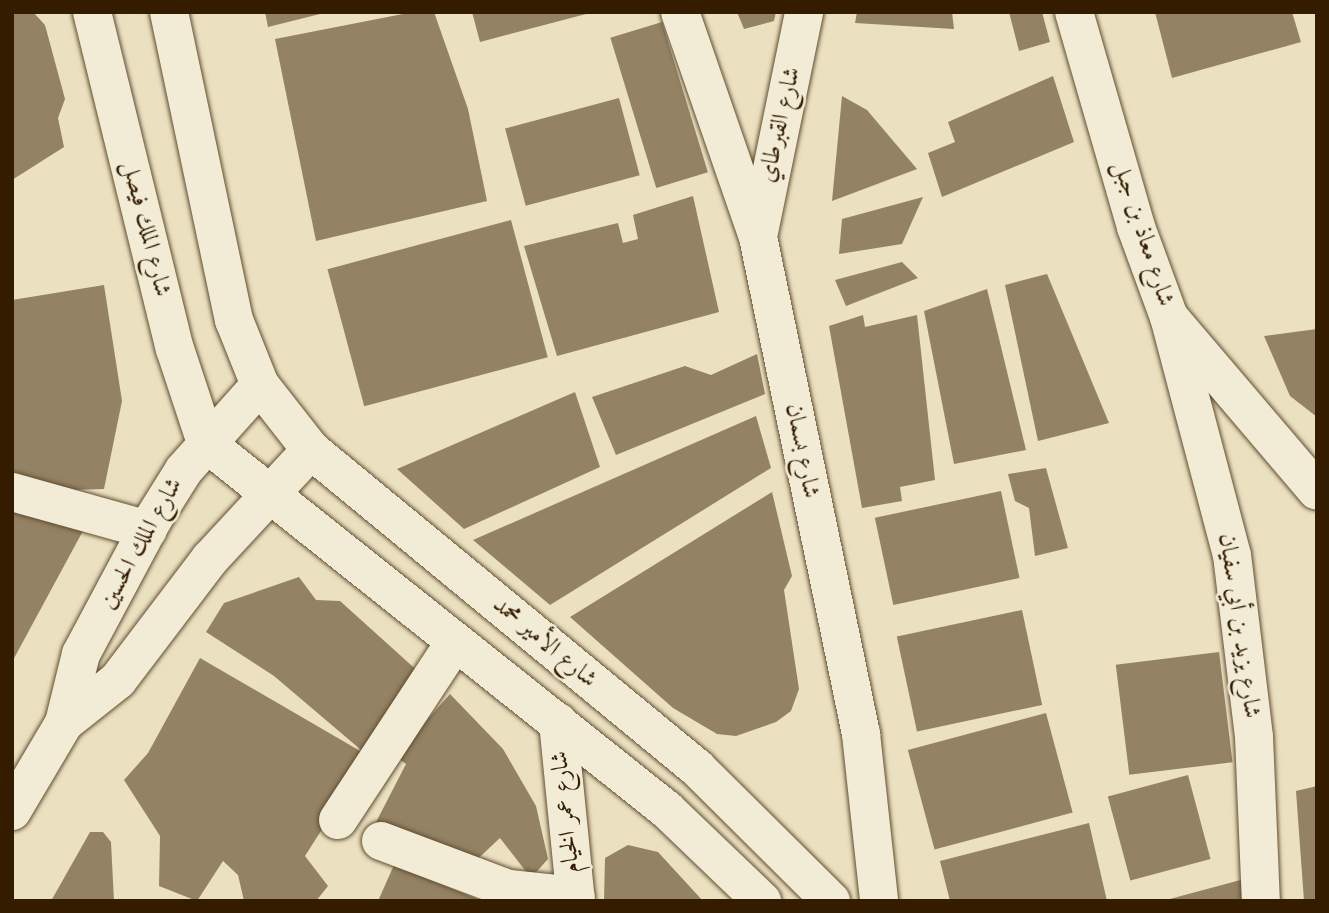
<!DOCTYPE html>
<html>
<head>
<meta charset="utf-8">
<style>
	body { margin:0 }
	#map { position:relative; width:1329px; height:913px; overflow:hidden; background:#ebe1c1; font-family:"Old Standard TT",Amiri,serif }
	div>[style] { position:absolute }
	.building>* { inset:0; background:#938264; transform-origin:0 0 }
	.roads { filter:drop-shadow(0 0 2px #624d30) drop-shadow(0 0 2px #624d30) }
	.pedestrian>* { height:38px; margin:-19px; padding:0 19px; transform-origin:19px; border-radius:19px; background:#f2ecd7 }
	.minor>* { height:38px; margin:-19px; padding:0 19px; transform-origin:19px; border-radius:19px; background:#f2ecd7 }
	.secondary>* { height:38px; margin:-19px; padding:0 19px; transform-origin:19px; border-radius:19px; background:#f2ecd7 }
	span { translate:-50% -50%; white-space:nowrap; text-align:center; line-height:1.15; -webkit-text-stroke:5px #f2ecd7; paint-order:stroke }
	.street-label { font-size:24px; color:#341c00 }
	.frame { position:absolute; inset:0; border:14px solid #341c00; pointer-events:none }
</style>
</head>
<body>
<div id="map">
	<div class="building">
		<div style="clip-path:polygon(12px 12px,33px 12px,45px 25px,65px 99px,58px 118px,64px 147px,12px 180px)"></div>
		<div style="clip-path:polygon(265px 12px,324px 12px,324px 13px,268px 27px)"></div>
		<div style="clip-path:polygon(413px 12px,434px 12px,468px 109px,487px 201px,316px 241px,275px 39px)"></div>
		<div style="clip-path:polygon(472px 12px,590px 12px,590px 13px,480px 42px)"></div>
		<div style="clip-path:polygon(737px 12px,776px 12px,774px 21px,744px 29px)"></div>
		<div style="clip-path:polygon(857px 12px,952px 12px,954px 29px,855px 23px)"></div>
		<div style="clip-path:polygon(1009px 12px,1042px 12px,1050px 42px,1019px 51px)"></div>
		<div style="clip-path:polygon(1155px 12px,1292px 12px,1301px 42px,1172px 78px)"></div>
		<div style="left:662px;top:22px;width:157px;height:54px;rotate:73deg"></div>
		<div style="clip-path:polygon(1053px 76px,1074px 142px,942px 197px,928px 153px,955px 142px,948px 122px)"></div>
		<div style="clip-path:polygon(842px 96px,867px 110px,917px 169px,832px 201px)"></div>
		<div style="left:619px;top:98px;width:80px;height:118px;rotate:75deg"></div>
		<div style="clip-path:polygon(693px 196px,719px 312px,557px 356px,524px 246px,618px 223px,623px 243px,638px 239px,633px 215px)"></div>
		<div style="clip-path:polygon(923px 197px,902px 244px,839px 254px,842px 219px)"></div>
		<div style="left:511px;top:220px;width:142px;height:190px;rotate:75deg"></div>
		<div style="clip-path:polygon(902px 262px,918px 278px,846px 306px,835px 280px)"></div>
		<div style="clip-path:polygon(1047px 274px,1109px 423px,1038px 441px,1005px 285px)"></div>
		<div style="clip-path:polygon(104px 285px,122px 401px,104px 489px,69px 490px,12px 474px,12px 300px)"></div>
		<div style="clip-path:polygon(987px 289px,1026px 450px,954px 464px,924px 311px)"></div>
		<div style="clip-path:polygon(863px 315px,865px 327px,917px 315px,935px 480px,900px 487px,902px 501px,862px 508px,829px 326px)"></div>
		<div style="clip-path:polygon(1317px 329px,1317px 417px,1290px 396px,1264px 336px)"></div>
		<div style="clip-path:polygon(757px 354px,765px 394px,616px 455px,592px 397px,685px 366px,711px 375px)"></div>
		<div style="clip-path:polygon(575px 392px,600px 467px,464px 529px,397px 469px)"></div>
		<div style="clip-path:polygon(756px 416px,771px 468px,550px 605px,473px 540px)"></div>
		<div style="clip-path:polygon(1046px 468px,1068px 548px,1035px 556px,1029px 508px,1015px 501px,1008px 474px)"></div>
		<div style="left:1001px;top:491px;width:89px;height:129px;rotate:78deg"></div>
		<div style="clip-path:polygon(772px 492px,792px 576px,784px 590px,799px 689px,791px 711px,776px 722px,736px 736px,717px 734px,673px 708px,570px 617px)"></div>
		<div style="clip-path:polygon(12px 511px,84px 529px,12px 662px)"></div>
		<div style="clip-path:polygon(299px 577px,316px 600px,340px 601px,421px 674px,305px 856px,328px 886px,316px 901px,244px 901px,238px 875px,223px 861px,197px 901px,159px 886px,160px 836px,124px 780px,148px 753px,200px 658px,367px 755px,274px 676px,206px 632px,224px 603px)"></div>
		<div style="left:1022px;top:610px;width:97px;height:128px;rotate:78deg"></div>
		<div style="left:1219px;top:652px;width:111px;height:104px;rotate:83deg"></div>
		<div style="clip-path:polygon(450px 694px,503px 749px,536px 806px,548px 859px,531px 878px,500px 838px,469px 867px,374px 826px,406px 764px,395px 756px)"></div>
		<div style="left:1046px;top:713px;width:103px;height:143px;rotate:75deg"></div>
		<div style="left:1188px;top:775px;width:87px;height:83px;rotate:75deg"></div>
		<div style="clip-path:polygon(1317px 786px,1317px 901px,1304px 901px,1296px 791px)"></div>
		<div style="clip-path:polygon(1089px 823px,1107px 901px,950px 901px,940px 861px)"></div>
		<div style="clip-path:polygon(90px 832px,103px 832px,111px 842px,114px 901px,51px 901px)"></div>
		<div style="clip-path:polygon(628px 845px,658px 852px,703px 901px,604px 901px,605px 858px)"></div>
		<div style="clip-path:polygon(394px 865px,482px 901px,378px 901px)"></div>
		<div style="clip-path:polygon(1248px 878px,1249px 901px,1166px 901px,1166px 900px)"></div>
	</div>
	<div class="roads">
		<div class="pedestrian">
			<div style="left:12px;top:492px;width:141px;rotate:15.6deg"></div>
			<div style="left:338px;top:820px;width:213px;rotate:-56.7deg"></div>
			<div style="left:381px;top:841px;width:137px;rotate:20.6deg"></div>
			<div style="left:509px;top:889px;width:67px;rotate:6deg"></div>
		</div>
		<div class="minor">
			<div style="left:1074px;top:12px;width:224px;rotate:73.9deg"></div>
			<div style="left:1136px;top:227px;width:96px;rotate:69.9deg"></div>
			<div style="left:1169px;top:317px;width:228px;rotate:49.6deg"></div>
			<div style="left:758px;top:237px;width:230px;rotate:-78.4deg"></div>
			<div style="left:1169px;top:317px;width:246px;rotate:75.2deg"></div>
			<div style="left:1232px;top:555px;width:183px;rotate:83.1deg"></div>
			<div style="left:1254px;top:737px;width:164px;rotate:87.6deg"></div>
			<div style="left:558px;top:722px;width:180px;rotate:84.3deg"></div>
		</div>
		<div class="secondary">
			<div style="left:92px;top:12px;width:347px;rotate:76.2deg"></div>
			<div style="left:175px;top:349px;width:99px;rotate:71.7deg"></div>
			<div style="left:206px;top:443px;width:589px;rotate:38.52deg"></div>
			<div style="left:667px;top:810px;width:132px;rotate:43.8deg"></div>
			<div style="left:169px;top:12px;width:315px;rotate:78.1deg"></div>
			<div style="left:234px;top:320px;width:70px;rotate:68.2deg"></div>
			<div style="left:260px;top:385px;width:83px;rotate:51.9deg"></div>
			<div style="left:311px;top:450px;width:500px;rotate:39.48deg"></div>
			<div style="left:697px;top:768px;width:189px;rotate:44.8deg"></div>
			<div style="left:680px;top:12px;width:238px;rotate:70.9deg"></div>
			<div style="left:758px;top:237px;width:508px;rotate:78.29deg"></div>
			<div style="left:861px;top:734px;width:168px;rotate:83.8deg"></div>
			<div style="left:64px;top:723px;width:69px;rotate:-38.5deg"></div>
			<div style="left:118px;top:680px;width:152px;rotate:-52.8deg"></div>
			<div style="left:210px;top:559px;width:149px;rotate:-47.2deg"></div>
			<div style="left:12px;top:811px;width:102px;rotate:-59.4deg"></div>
			<div style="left:64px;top:723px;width:71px;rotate:-76.2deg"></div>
			<div style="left:81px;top:654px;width:151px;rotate:-61.9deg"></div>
			<div style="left:152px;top:521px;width:60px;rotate:-57.9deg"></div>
			<div style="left:184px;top:470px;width:114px;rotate:-48.2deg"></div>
		</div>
	</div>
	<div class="street-label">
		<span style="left:781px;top:125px;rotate:-77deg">شارع القبرطاي</span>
		<span style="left:145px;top:229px;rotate:76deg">شارع الملك فيصل</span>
		<span style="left:1142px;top:234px;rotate:72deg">شارع معاذ بن جبل</span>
		<span style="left:801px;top:451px;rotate:79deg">شارع بسمان</span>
		<span style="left:142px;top:544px;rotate:-61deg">شارع الملك الحسين</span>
		<span style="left:1238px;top:626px;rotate:82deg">شارع يزيد بن أبي سفيان</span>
		<span style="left:544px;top:643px;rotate:40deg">شارع الأمير محمد</span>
		<span style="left:567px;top:812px;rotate:-96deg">شارع عمر الخيام</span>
	</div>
	<div class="frame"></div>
</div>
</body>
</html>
